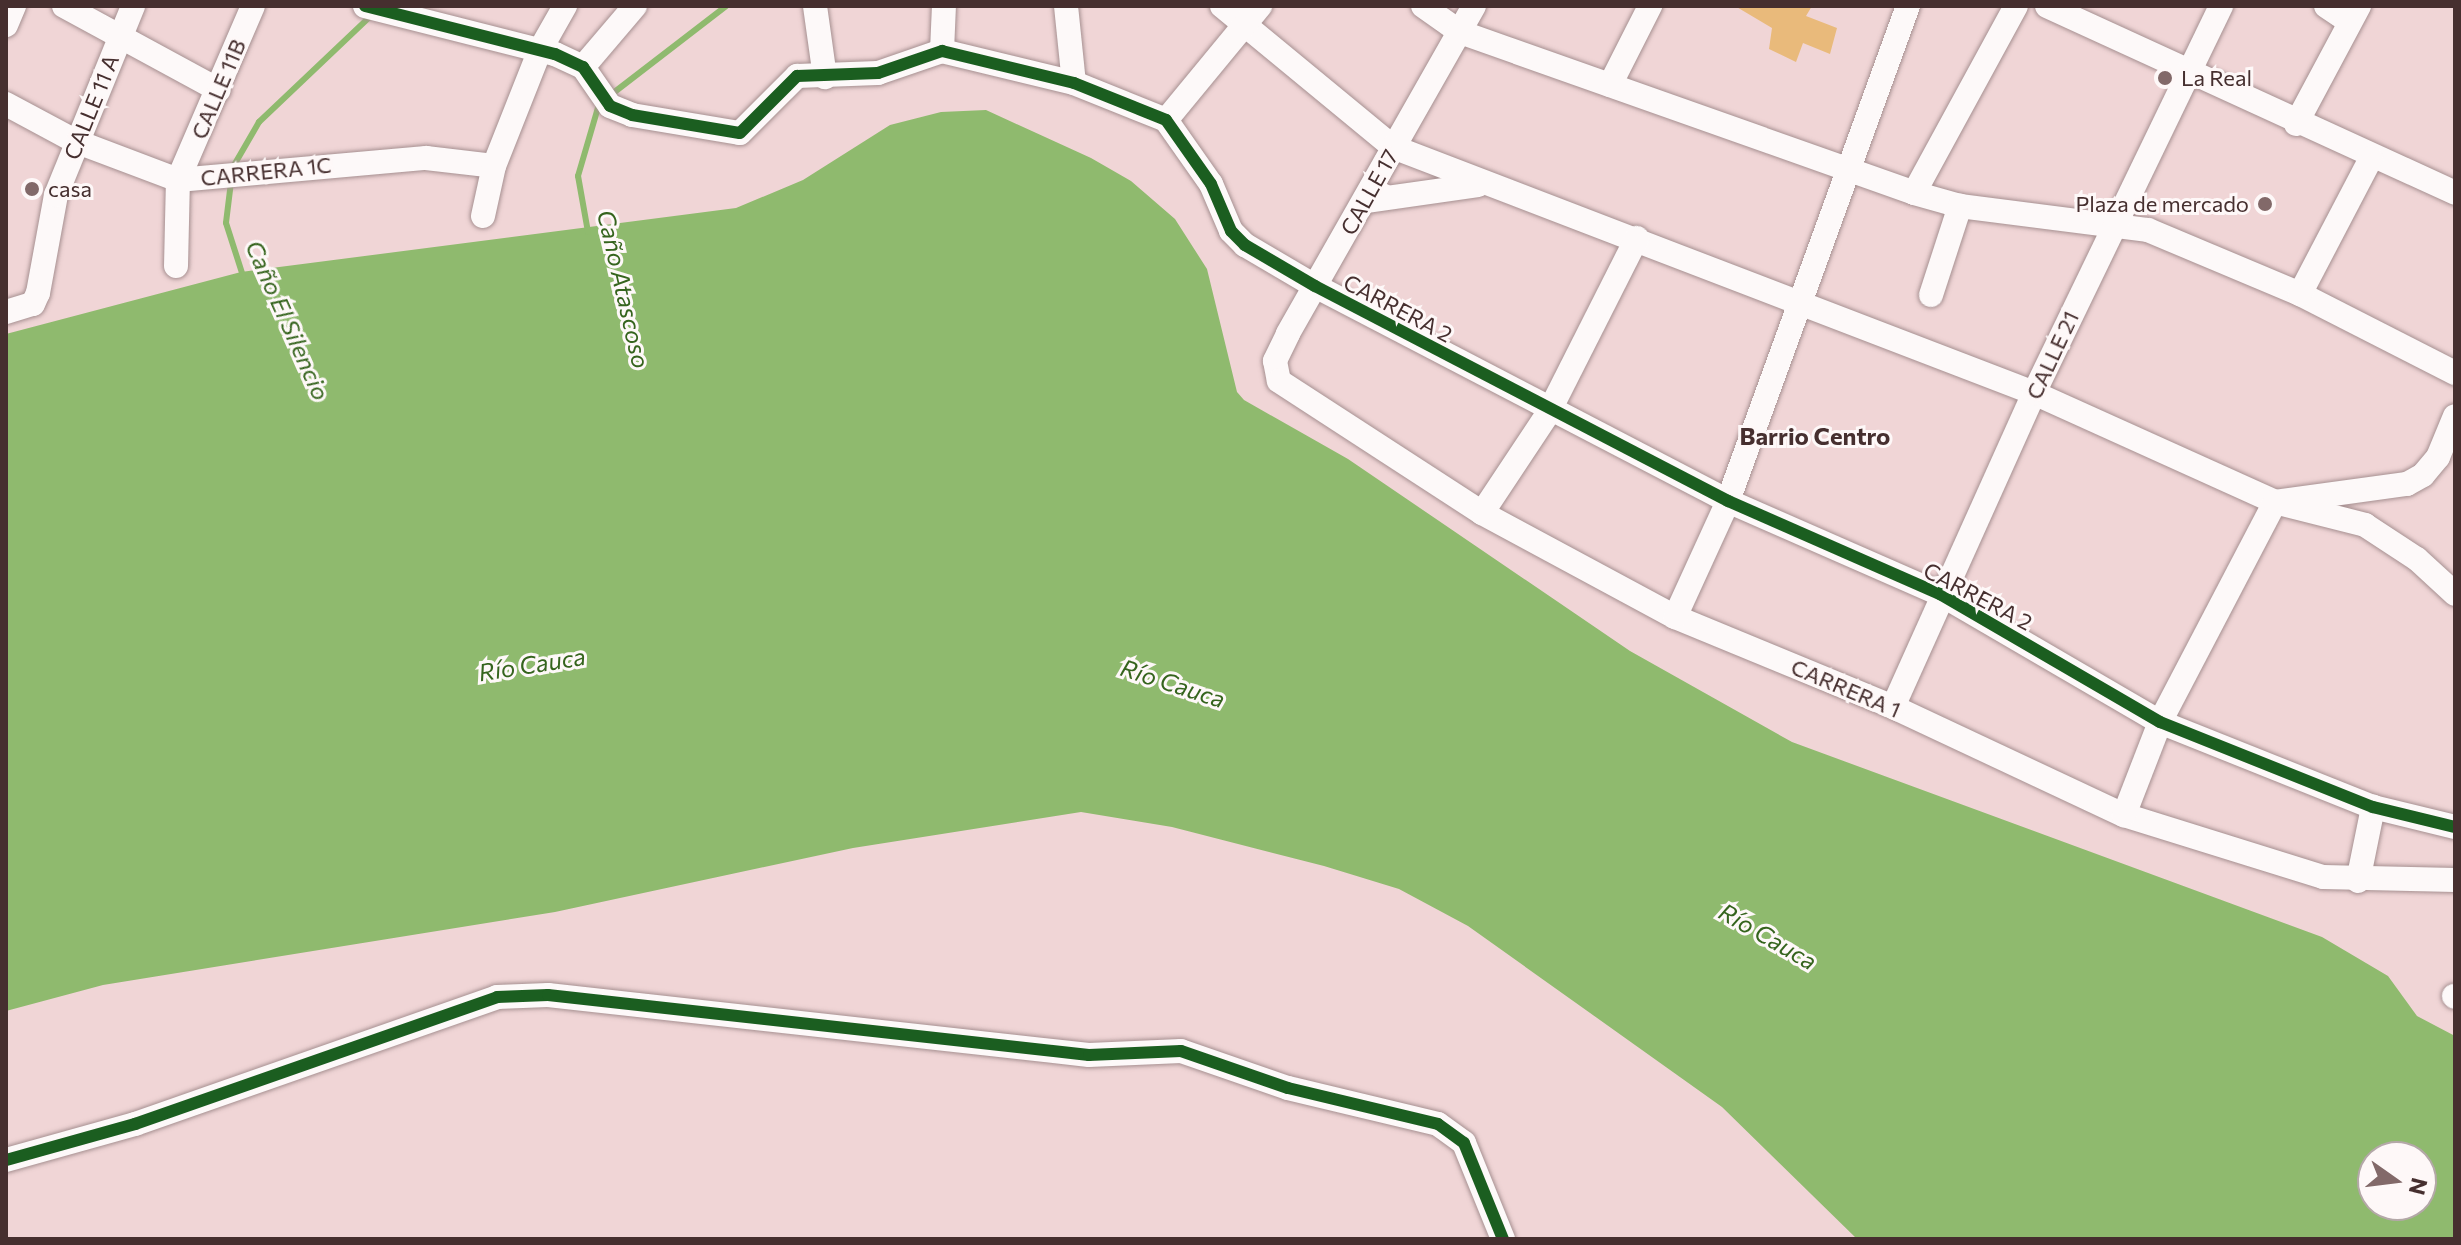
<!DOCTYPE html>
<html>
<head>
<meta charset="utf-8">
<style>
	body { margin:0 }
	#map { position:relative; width:2461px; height:1245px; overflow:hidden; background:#f0d5d6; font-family:Commissioner,sans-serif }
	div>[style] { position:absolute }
	.green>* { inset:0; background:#e9ba7b }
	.water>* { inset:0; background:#8fba6e }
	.stream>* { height:6px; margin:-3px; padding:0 3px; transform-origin:3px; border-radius:3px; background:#8fba6e }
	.roads { filter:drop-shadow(0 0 2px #a69091) drop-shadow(0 0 2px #a69091) }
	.minor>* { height:24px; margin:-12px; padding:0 12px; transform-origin:12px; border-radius:12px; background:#fdf9f9 }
	.cycleway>* { height:12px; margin:-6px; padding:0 6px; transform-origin:6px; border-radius:6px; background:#1b5e20 }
	.dots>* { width:22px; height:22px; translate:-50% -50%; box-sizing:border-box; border:4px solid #fef8f8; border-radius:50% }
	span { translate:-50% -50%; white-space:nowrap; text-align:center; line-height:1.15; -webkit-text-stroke:6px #fef8f8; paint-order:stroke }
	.poi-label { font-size:22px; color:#462f2f }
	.left { translate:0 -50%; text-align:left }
	.right { translate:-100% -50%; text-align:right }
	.street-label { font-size:22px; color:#462f2f }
	.water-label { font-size:24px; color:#35641d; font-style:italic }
	.neighbourhood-label { font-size:24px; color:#462f2f; font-weight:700 }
	.frame { position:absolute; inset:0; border:8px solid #462f2f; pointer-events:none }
	.north { position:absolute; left:2357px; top:1141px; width:80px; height:80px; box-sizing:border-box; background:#fef8f8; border:2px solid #b4a8a8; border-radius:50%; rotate:104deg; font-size:22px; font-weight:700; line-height:32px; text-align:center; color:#462f2f }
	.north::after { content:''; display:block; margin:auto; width:28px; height:36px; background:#826969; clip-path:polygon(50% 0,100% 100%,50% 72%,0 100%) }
</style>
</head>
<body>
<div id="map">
	<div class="green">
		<div style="clip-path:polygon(1735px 6px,1812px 6px,1806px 16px,1837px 28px,1830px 54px,1803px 43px,1796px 62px,1769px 49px,1772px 28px)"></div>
	</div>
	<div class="water">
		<div style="clip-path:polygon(evenodd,986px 110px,1091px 158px,1131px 181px,1175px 219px,1207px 269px,1237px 392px,1244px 400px,1348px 459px,1630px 651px,1792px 742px,2322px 937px,2388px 976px,2417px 1016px,2455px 1036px,2455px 1239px,1857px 1239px,1722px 1107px,1468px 926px,1399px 889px,1324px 866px,1172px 827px,1081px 812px,853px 848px,555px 912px,103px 985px,6px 1011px,6px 334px,241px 272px,736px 208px,803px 180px,890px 125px,941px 112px,986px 110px,2373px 1157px,2421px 1157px,2421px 1205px,2373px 1205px,2373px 1157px)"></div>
	</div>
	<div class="stream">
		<div style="left:608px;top:97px;width:149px;rotate:-37.6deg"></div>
		<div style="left:233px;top:167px;width:52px;rotate:-60deg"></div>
		<div style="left:259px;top:122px;width:157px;rotate:-43.5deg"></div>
		<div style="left:231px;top:182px;width:41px;rotate:97deg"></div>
		<div style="left:226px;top:223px;width:56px;rotate:72.2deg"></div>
		<div style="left:588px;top:232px;width:57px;rotate:-100.1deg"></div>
		<div style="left:578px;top:176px;width:75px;rotate:-73.7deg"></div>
	</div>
	<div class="roads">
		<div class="minor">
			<div style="left:64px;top:6px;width:176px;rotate:28.5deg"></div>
			<div style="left:365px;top:6px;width:196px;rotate:14.2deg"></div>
			<div style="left:555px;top:54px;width:31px;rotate:25deg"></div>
			<div style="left:583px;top:67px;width:47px;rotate:55.3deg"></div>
			<div style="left:610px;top:106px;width:24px;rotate:22deg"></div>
			<div style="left:632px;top:115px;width:109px;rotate:9.5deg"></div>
			<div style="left:740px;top:133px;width:81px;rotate:-45deg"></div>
			<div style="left:797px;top:76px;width:81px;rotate:-2.1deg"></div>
			<div style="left:878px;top:73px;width:68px;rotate:-19deg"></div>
			<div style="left:942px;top:51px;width:136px;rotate:13.6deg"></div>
			<div style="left:1074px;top:83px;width:99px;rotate:21.9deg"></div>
			<div style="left:1166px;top:120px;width:78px;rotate:54.9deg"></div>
			<div style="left:1211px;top:184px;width:51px;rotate:66.9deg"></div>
			<div style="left:1231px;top:231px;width:20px;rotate:45deg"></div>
			<div style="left:1245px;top:245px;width:81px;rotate:30.4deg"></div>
			<div style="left:1315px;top:286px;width:466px;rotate:27.5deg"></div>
			<div style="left:1728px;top:501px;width:232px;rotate:23.7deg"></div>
			<div style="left:1940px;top:594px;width:255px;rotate:30.2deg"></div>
			<div style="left:2160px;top:722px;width:229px;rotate:21.8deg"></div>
			<div style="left:2373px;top:807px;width:84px;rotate:13.7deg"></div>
			<div style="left:815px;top:6px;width:72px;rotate:82deg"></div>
			<div style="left:1066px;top:6px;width:77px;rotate:84.1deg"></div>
			<div style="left:1222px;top:6px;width:222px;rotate:39.5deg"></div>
			<div style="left:1393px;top:147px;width:687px;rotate:21deg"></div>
			<div style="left:2034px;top:393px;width:265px;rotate:24.3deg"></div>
			<div style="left:2275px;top:502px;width:93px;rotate:14.3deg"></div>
			<div style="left:2365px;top:525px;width:62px;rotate:33.2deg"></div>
			<div style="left:2417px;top:559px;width:52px;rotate:42.6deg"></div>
			<div style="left:1423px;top:6px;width:45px;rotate:35.1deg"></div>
			<div style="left:1460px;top:32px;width:482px;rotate:19.5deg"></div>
			<div style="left:1914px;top:193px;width:48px;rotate:15.8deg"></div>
			<div style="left:1960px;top:206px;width:190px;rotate:7.3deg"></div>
			<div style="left:2148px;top:230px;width:165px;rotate:22.8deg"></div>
			<div style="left:2300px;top:294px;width:174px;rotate:27deg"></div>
			<div style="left:1474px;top:6px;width:377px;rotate:119.6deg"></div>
			<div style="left:1288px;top:334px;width:30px;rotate:116deg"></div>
			<div style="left:1275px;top:361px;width:20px;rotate:79deg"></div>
			<div style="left:1279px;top:381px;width:242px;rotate:33deg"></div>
			<div style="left:1482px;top:513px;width:219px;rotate:28.3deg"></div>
			<div style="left:1675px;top:617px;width:236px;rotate:22.4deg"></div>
			<div style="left:1893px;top:707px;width:255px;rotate:25.1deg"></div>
			<div style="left:2124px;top:815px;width:208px;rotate:17.3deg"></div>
			<div style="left:2323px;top:877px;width:132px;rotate:1.3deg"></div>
			<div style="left:2047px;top:6px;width:449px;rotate:24.6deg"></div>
			<div style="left:2326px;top:6px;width:27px;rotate:34deg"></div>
			<div style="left:6px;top:25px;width:21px;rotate:-67deg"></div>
			<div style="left:942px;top:51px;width:45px;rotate:-87.5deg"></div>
			<div style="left:583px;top:67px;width:80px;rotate:-49.6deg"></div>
			<div style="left:1610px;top:85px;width:89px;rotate:-63.1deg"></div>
			<div style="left:6px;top:104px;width:78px;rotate:28.2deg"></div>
			<div style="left:75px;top:141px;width:110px;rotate:20.7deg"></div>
			<div style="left:178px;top:180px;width:249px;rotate:-5.1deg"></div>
			<div style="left:426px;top:158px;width:68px;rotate:6.7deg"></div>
			<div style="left:1166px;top:120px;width:148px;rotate:-50.5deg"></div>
			<div style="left:2296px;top:124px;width:134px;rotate:-61.9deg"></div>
			<div style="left:1914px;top:193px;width:213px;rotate:-61.4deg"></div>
			<div style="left:1366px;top:201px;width:113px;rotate:-8.1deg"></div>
			<div style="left:483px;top:216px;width:51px;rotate:-77.6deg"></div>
			<div style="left:494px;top:166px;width:125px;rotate:-68.4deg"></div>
			<div style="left:540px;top:50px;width:51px;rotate:-60.4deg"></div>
			<div style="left:176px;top:266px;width:86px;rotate:-88.7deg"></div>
			<div style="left:178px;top:180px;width:189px;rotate:-66.7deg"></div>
			<div style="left:2300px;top:294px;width:153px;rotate:-62.4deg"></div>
			<div style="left:1931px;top:295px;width:94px;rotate:-72deg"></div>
			<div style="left:6px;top:312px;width:28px;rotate:-17deg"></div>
			<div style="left:33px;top:304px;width:12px;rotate:-66deg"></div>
			<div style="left:38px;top:293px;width:100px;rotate:-79.6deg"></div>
			<div style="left:56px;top:195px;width:204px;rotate:-67.8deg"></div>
			<div style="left:1482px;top:513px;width:121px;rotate:-56.4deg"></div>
			<div style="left:1549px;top:412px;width:195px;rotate:-63.2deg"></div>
			<div style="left:1675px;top:617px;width:128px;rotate:-65.4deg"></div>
			<div style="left:1728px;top:501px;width:527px;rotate:-70.02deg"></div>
			<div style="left:1893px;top:707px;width:344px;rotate:-65.8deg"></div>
			<div style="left:2034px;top:393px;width:430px;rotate:-64.2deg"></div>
			<div style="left:2124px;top:815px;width:100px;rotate:-68.8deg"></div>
			<div style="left:2160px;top:722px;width:248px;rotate:-62.4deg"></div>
			<div style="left:2275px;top:502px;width:133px;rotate:-7.8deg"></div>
			<div style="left:2407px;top:484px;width:18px;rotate:-29deg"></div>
			<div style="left:2423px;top:475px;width:23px;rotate:-50deg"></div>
			<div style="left:2438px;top:457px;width:44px;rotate:-67.5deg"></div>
			<div style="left:2358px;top:881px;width:76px;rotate:-78.5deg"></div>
			<div style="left:2454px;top:996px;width:1px;rotate:45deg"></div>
			<div style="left:6px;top:1160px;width:134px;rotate:-15.6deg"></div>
			<div style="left:135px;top:1124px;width:384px;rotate:-19.3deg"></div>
			<div style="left:497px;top:997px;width:51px;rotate:-2.2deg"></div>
			<div style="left:548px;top:995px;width:544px;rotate:6.33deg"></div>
			<div style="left:1089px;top:1055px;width:92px;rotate:-2.5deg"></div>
			<div style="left:1181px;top:1051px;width:113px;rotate:19.1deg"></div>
			<div style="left:1288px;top:1088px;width:154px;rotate:13.5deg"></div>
			<div style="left:1438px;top:1124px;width:32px;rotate:36deg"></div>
			<div style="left:1464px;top:1143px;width:104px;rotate:67.9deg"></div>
		</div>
	</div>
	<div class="cycleway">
		<div style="left:365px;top:6px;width:196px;rotate:14.2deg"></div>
		<div style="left:555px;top:54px;width:31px;rotate:25deg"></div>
		<div style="left:583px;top:67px;width:47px;rotate:55.3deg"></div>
		<div style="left:610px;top:106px;width:24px;rotate:22deg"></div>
		<div style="left:632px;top:115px;width:109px;rotate:9.5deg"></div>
		<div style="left:740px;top:133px;width:81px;rotate:-45deg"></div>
		<div style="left:797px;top:76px;width:81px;rotate:-2.1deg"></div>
		<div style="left:878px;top:73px;width:68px;rotate:-19deg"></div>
		<div style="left:942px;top:51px;width:136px;rotate:13.6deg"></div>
		<div style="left:1074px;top:83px;width:99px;rotate:21.9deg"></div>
		<div style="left:1166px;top:120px;width:78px;rotate:54.9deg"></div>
		<div style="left:1211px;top:184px;width:51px;rotate:66.9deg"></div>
		<div style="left:1231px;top:231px;width:20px;rotate:45deg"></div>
		<div style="left:1245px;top:245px;width:81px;rotate:30.4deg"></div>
		<div style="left:1315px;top:286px;width:466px;rotate:27.5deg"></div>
		<div style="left:1728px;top:501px;width:232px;rotate:23.7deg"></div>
		<div style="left:1940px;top:594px;width:255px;rotate:30.2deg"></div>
		<div style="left:2160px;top:722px;width:229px;rotate:21.8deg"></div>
		<div style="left:2373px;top:807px;width:84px;rotate:13.7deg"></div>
		<div style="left:6px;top:1160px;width:134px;rotate:-15.6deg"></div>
		<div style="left:135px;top:1124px;width:384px;rotate:-19.3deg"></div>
		<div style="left:497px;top:997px;width:51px;rotate:-2.2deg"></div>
		<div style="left:548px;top:995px;width:544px;rotate:6.33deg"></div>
		<div style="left:1089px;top:1055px;width:92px;rotate:-2.5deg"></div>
		<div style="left:1181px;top:1051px;width:113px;rotate:19.1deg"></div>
		<div style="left:1288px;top:1088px;width:154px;rotate:13.5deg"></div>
		<div style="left:1438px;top:1124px;width:32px;rotate:36deg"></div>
		<div style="left:1464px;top:1143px;width:104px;rotate:67.9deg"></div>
	</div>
	<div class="dots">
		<div style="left:2165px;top:78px;background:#826969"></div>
		<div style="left:32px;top:189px;background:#826969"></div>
		<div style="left:2265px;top:204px;background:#826969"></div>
	</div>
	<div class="poi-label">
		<span class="left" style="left:2181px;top:78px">La Real</span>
		<span class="left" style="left:48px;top:189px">casa</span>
		<span class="right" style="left:2249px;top:204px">Plaza de mercado</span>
	</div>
	<div class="street-label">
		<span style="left:218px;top:89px;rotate:-67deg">CALLE 11B</span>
		<span style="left:91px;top:107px;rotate:-68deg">CALLE 11 A</span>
		<span style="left:266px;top:171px;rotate:-6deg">CARRERA 1C</span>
		<span style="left:1369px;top:192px;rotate:-61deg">CALLE 17</span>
		<span style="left:1398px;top:308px;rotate:28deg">CARRERA 2</span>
		<span style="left:2052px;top:355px;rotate:-65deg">CALLE 21</span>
		<span style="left:1978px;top:596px;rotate:28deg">CARRERA 2</span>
		<span style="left:1846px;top:688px;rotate:23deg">CARRERA 1</span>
	</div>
	<div class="water-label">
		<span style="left:624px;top:289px;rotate:77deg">Caño Atascoso</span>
		<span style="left:288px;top:320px;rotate:66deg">Caño El Silencio</span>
		<span style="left:532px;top:664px;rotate:-9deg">Río Cauca</span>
		<span style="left:1173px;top:683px;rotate:18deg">Río Cauca</span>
		<span style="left:1768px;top:936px;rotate:30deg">Río Cauca</span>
	</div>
	<div class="neighbourhood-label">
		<span style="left:1815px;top:436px">Barrio Centro</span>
	</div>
	<div class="frame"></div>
	<div class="north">N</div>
</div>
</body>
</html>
